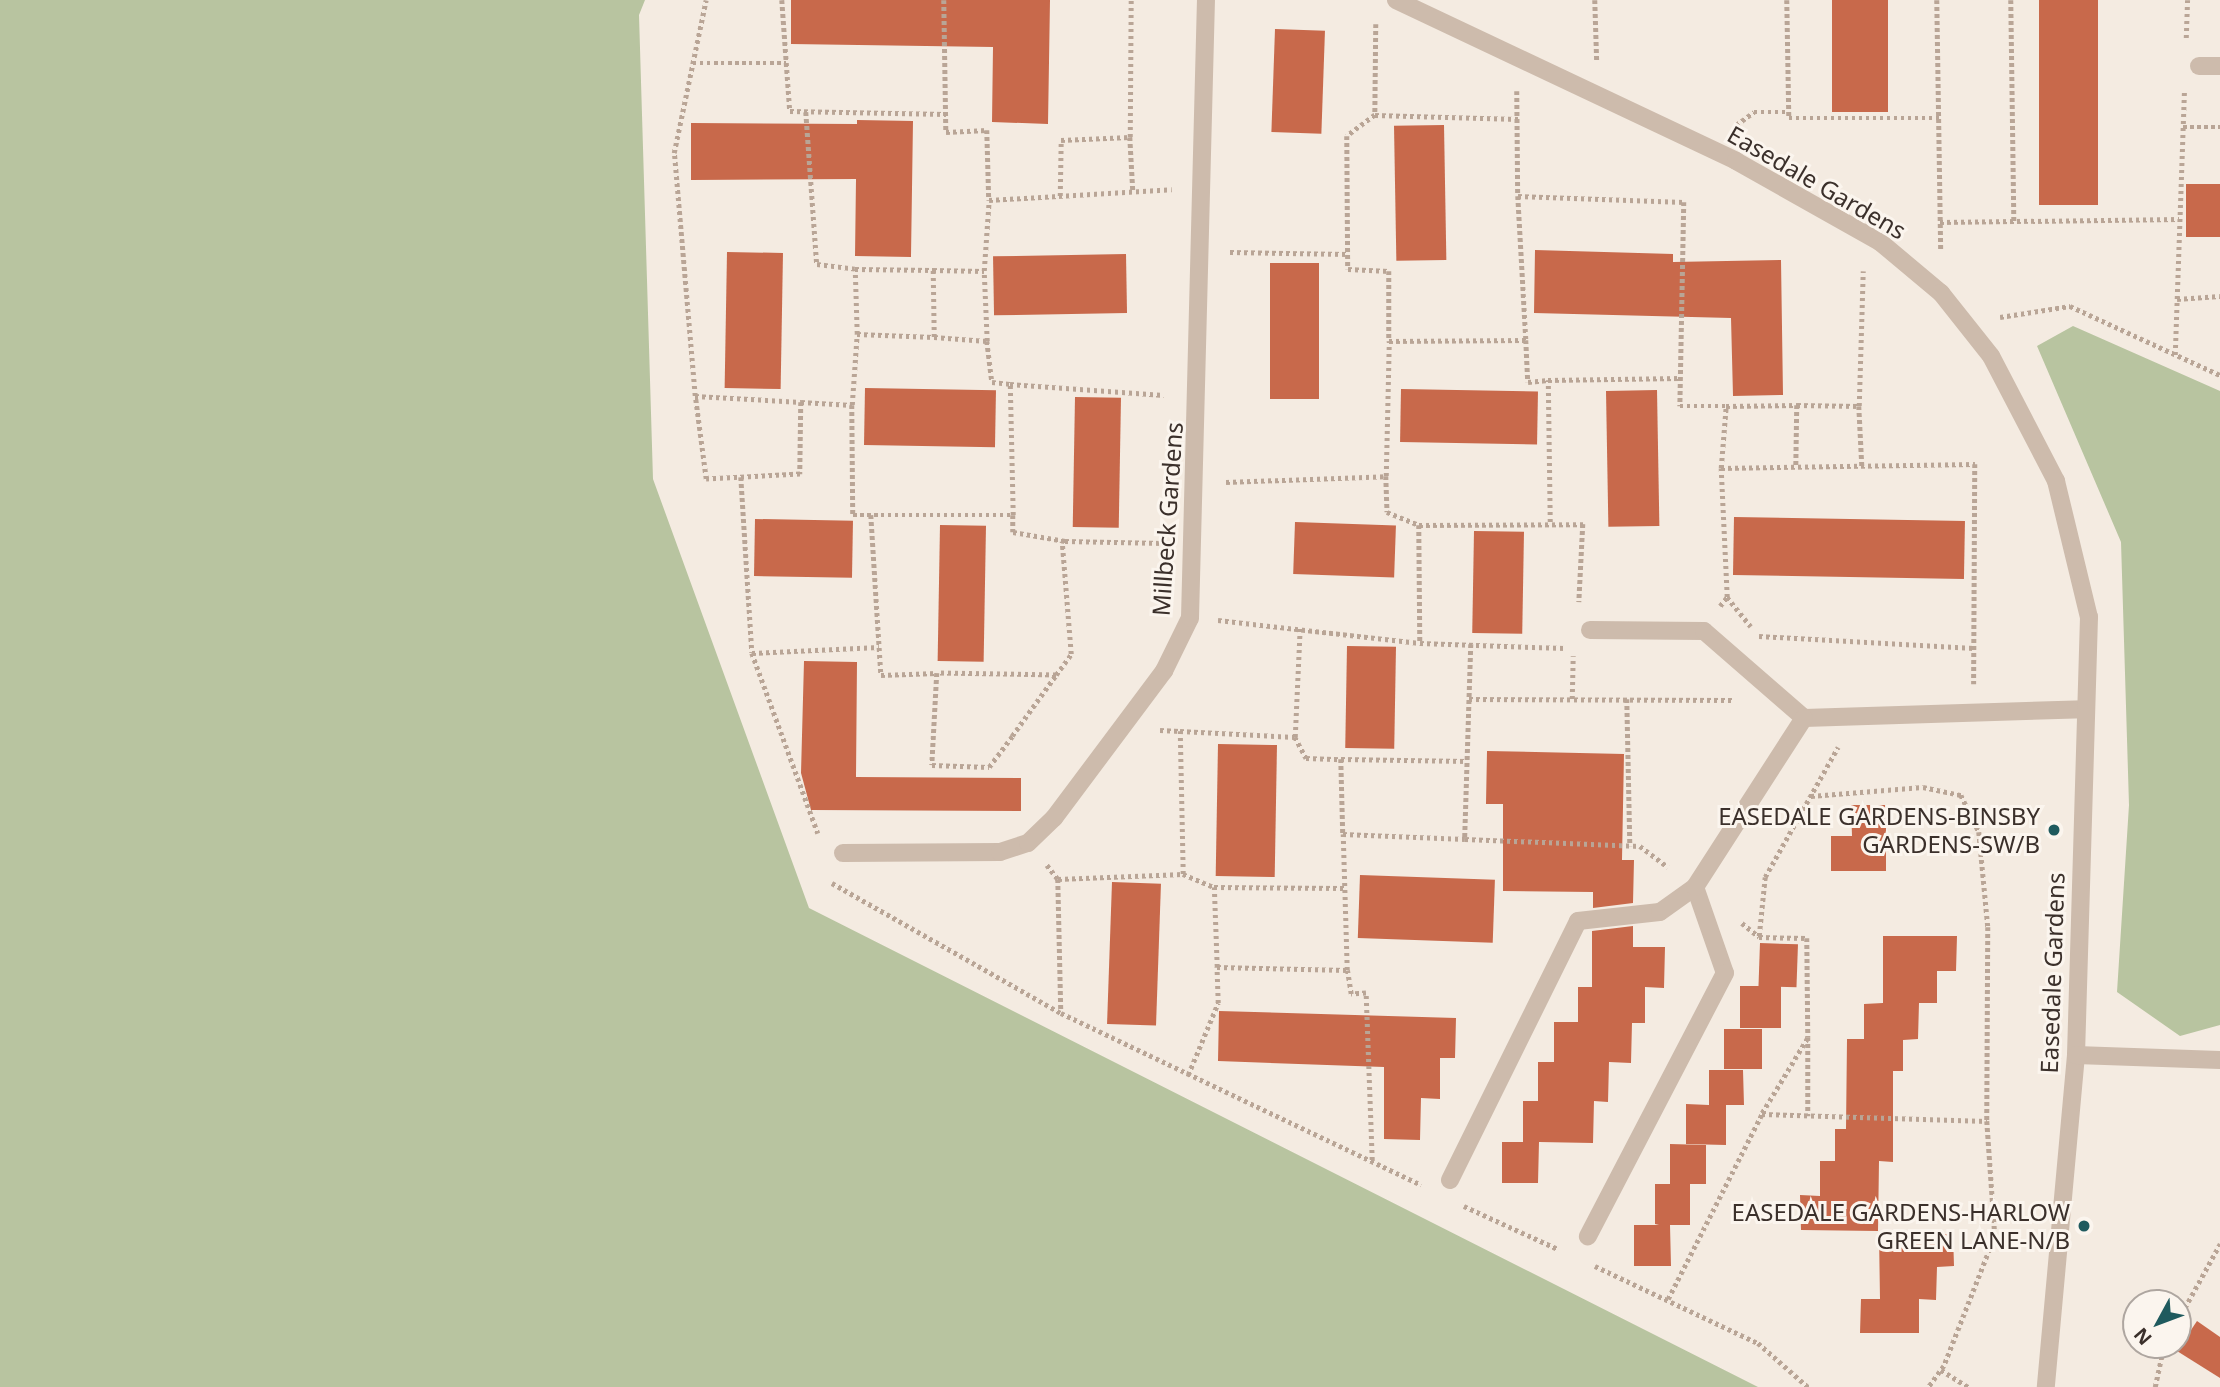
<!DOCTYPE html>
<html>
<head>
<meta charset="utf-8">
<style>
	body { margin:0 }
	#map { position:relative; width:2220px; height:1387px; overflow:hidden; background:#f4ebe1; font-family:"Noto Sans",sans-serif }
	div>[style] { position:absolute }
	.green>* { inset:0; background:#b8c4a0 }
	.building>* { inset:0; background:#c8694b; transform-origin:0 0 }
	.path>* { height:4.5px; margin-top:-2.25px; transform-origin:0; background:repeating-linear-gradient(90deg,#b9a596 0 3.5px,transparent 0 7px) }
	.service>* { height:18px; margin:-9px; padding:0 9px; transform-origin:9px; border-radius:9px; background:#cdbbac }
	.minor>* { height:18px; margin:-9px; padding:0 9px; transform-origin:9px; border-radius:9px; background:#cdbbac }
	.tertiary>* { height:18px; margin:-9px; padding:0 9px; transform-origin:9px; border-radius:9px; background:#cdbbac }
	.dots>* { width:19px; height:19px; translate:-50% -50%; box-sizing:border-box; border:4px solid #fbf5ee; border-radius:50% }
	span { translate:-50% -50%; white-space:nowrap; text-align:center; line-height:1.15; -webkit-text-stroke:6px #fbf5ee; paint-order:stroke }
	.street-label { font-size:24px; color:#3b302b }
	.poi-label { font-size:24px; color:#3b302b }
	.right { translate:-100% -50%; text-align:right }
	.north { position:absolute; left:2122px; top:1289px; width:70px; height:70px; box-sizing:border-box; background:#fbf5ee; border:2px solid #aea6a0; border-radius:50%; rotate:229deg; font-size:19px; font-weight:700; line-height:28px; text-align:center; color:#3b302b }
	.north::after { content:''; display:block; margin:auto; width:24px; height:32px; background:#1f5a5e; clip-path:polygon(50% 0,100% 100%,50% 72%,0 100%) }
</style>
</head>
<body>
<div id="map">
	<div class="green">
		<div style="clip-path:polygon(0 0,645px 0,639px 15px,653px 479px,809px 908px,1758px 1387px,0 1387px)"></div>
		<div style="clip-path:polygon(2073px 326px,2220px 391px,2220px 1025px,2180px 1036px,2117px 992px,2129px 805px,2121px 542px,2037px 346px)"></div>
	</div>
	<div class="building">
		<div style="clip-path:polygon(791px 0,1050px 0,1048px 124px,992px 122px,993px 47px,791px 44px)"></div>
		<div style="left:1832px;top:0;width:56px;height:112px"></div>
		<div style="left:2039px;top:0;width:59px;height:205px"></div>
		<div style="left:1275px;top:29px;width:50px;height:103px;rotate:2deg"></div>
		<div style="clip-path:polygon(857px 120px,913px 121px,911px 257px,855px 256px,856px 179px,691px 180px,691px 123px,857px 124px)"></div>
		<div style="left:1444px;top:125px;width:135px;height:50px;rotate:89deg"></div>
		<div style="left:2220px;top:184px;width:53px;height:34px;rotate:90deg"></div>
		<div style="clip-path:polygon(1535px 250px,1673px 254px,1673px 262px,1781px 260px,1783px 395px,1733px 396px,1731px 318px,1534px 313px)"></div>
		<div style="left:727px;top:252px;width:56px;height:136px;rotate:1deg"></div>
		<div style="left:1126px;top:254px;width:59px;height:133px;rotate:89deg"></div>
		<div style="left:1270px;top:263px;width:49px;height:136px"></div>
		<div style="left:865px;top:388px;width:131px;height:57px;rotate:1deg"></div>
		<div style="left:1401px;top:389px;width:137px;height:53px;rotate:1deg"></div>
		<div style="left:1657px;top:390px;width:136px;height:51px;rotate:89deg"></div>
		<div style="left:1075px;top:397px;width:46px;height:130px;rotate:1deg"></div>
		<div style="left:1734px;top:517px;width:231px;height:58px;rotate:1deg"></div>
		<div style="left:755px;top:519px;width:98px;height:57px;rotate:1deg"></div>
		<div style="left:1295px;top:522px;width:101px;height:52px;rotate:2deg"></div>
		<div style="left:940px;top:525px;width:46px;height:136px;rotate:1deg"></div>
		<div style="left:1474px;top:531px;width:50px;height:102px;rotate:1deg"></div>
		<div style="left:1347px;top:646px;width:49px;height:102px;rotate:1deg"></div>
		<div style="clip-path:polygon(804px 661px,857px 662px,856px 777px,1021px 778px,1021px 811px,811px 810px,801px 773px)"></div>
		<div style="left:1218px;top:744px;width:59px;height:132px;rotate:1deg"></div>
		<div style="clip-path:polygon(1487px 751px,1624px 754px,1622px 860px,1634px 860px,1633px 903px,1593px 908px,1593px 892px,1503px 891px,1503px 804px,1486px 804px)"></div>
		<div style="clip-path:polygon(1851px 805px,1886px 805px,1886px 871px,1831px 871px,1831px 836px,1852px 836px)"></div>
		<div style="left:1360px;top:875px;width:135px;height:63px;rotate:2deg"></div>
		<div style="left:1112px;top:882px;width:49px;height:142px;rotate:2deg"></div>
		<div style="clip-path:polygon(1633px 926px,1633px 947px,1665px 947px,1664px 988px,1645px 987px,1645px 1023px,1632px 1023px,1631px 1063px,1609px 1062px,1608px 1102px,1594px 1101px,1593px 1143px,1539px 1142px,1538px 1183px,1502px 1183px,1502px 1142px,1538px 1142px,1523px 1142px,1523px 1101px,1538px 1101px,1538px 1062px,1554px 1062px,1554px 1022px,1578px 1022px,1578px 987px,1592px 987px,1592px 931px)"></div>
		<div style="clip-path:polygon(1883px 936px,1957px 936px,1956px 971px,1937px 971px,1937px 1003px,1919px 1003px,1918px 1039px,1903px 1040px,1903px 1071px,1893px 1071px,1893px 1162px,1879px 1161px,1878px 1231px,1801px 1230px,1800px 1195px,1820px 1196px,1820px 1161px,1835px 1161px,1835px 1129px,1846px 1129px,1847px 1039px,1864px 1039px,1864px 1004px,1883px 1003px)"></div>
		<div style="left:1760px;top:943px;width:38px;height:43px;rotate:2deg"></div>
		<div style="left:1740px;top:986px;width:41px;height:42px"></div>
		<div style="clip-path:polygon(1219px 1011px,1456px 1018px,1455px 1058px,1440px 1058px,1440px 1099px,1421px 1098px,1420px 1140px,1384px 1139px,1384px 1067px,1218px 1061px)"></div>
		<div style="left:1724px;top:1029px;width:38px;height:40px"></div>
		<div style="clip-path:polygon(1709px 1070px,1743px 1070px,1744px 1105px,1726px 1105px,1726px 1145px,1686px 1144px,1686px 1104px,1709px 1105px)"></div>
		<div style="clip-path:polygon(1670px 1144px,1706px 1145px,1706px 1184px,1690px 1184px,1690px 1225px,1670px 1225px,1671px 1266px,1634px 1266px,1634px 1225px,1659px 1225px,1655px 1224px,1655px 1184px,1670px 1184px)"></div>
		<div style="clip-path:polygon(1879px 1234px,1953px 1234px,1954px 1266px,1937px 1267px,1936px 1300px,1919px 1299px,1919px 1333px,1860px 1333px,1861px 1299px,1880px 1299px)"></div>
		<div style="clip-path:polygon(2197px 1321px,2220px 1337px,2220px 1378px,2177px 1351px)"></div>
	</div>
	<div class="path">
		<div style="left:782px;top:0;width:111px;rotate:85.9deg"></div>
		<div style="left:790px;top:111px;width:156px;rotate:1.1deg"></div>
		<div style="left:944px;top:0;width:132px;rotate:89.1deg"></div>
		<div style="left:946px;top:132px;width:41px;rotate:-2.8deg"></div>
		<div style="left:987px;top:130px;width:70px;rotate:88.4deg"></div>
		<div style="left:1595px;top:0;width:62px;rotate:88.2deg"></div>
		<div style="left:1787px;top:0;width:118px;rotate:89deg"></div>
		<div style="left:1789px;top:118px;width:150px"></div>
		<div style="left:1937px;top:0;width:250px;rotate:89.1deg"></div>
		<div style="left:2011px;top:0;width:221px;rotate:89.2deg"></div>
		<div style="left:1376px;top:24px;width:91px;rotate:90.6deg"></div>
		<div style="left:1375px;top:115px;width:143px;rotate:1.6deg"></div>
		<div style="left:2186px;top:38px;width:38px;rotate:-88deg"></div>
		<div style="left:693px;top:63px;width:93px"></div>
		<div style="left:1517px;top:91px;width:105px;rotate:89.5deg"></div>
		<div style="left:1518px;top:196px;width:166px;rotate:2.1deg"></div>
		<div style="left:1684px;top:202px;width:204px;rotate:91.1deg"></div>
		<div style="left:1680px;top:406px;width:46px"></div>
		<div style="left:806px;top:112px;width:152px;rotate:85.9deg"></div>
		<div style="left:817px;top:264px;width:38px;rotate:7deg"></div>
		<div style="left:1375px;top:115px;width:35px;rotate:143deg"></div>
		<div style="left:1347px;top:136px;width:133px;rotate:89.6deg"></div>
		<div style="left:1348px;top:269px;width:41px;rotate:2.8deg"></div>
		<div style="left:1389px;top:271px;width:70px;rotate:90deg"></div>
		<div style="left:1736px;top:125px;width:22px;rotate:-36deg"></div>
		<div style="left:1754px;top:112px;width:35px"></div>
		<div style="left:2183px;top:127px;width:37px"></div>
		<div style="left:1130px;top:137px;width:137px;rotate:-89.6deg"></div>
		<div style="left:1060px;top:196px;width:56px;rotate:-89deg"></div>
		<div style="left:1061px;top:140px;width:69px;rotate:-2.5deg"></div>
		<div style="left:1130px;top:137px;width:54px;rotate:86.8deg"></div>
		<div style="left:1518px;top:196px;width:144px;rotate:86.8deg"></div>
		<div style="left:1940px;top:222px;width:239px;rotate:-0.7deg"></div>
		<div style="left:1230px;top:252px;width:118px;rotate:1deg"></div>
		<div style="left:2177px;top:299px;width:43px;rotate:-4deg"></div>
		<div style="left:2000px;top:317px;width:71px;rotate:-8.9deg"></div>
		<div style="left:2070px;top:306px;width:165px;rotate:24.7deg"></div>
		<div style="left:857px;top:334px;width:65px;rotate:-91.8deg"></div>
		<div style="left:855px;top:269px;width:78px;rotate:0.7deg"></div>
		<div style="left:934px;top:337px;width:53px;rotate:4.3deg"></div>
		<div style="left:987px;top:341px;width:70px;rotate:-92.5deg"></div>
		<div style="left:987px;top:341px;width:41px;rotate:83deg"></div>
		<div style="left:992px;top:382px;width:18px;rotate:6deg"></div>
		<div style="left:2175px;top:355px;width:263px;rotate:-88deg"></div>
		<div style="left:695px;top:396px;width:106px;rotate:3.2deg"></div>
		<div style="left:801px;top:402px;width:72px;rotate:90.8deg"></div>
		<div style="left:800px;top:474px;width:94px;rotate:177deg"></div>
		<div style="left:706px;top:479px;width:84px;rotate:-97.5deg"></div>
		<div style="left:695px;top:396px;width:244px;rotate:-94.9deg"></div>
		<div style="left:674px;top:153px;width:156px;rotate:-78.2deg"></div>
		<div style="left:801px;top:402px;width:51px;rotate:3.4deg"></div>
		<div style="left:852px;top:405px;width:71px;rotate:-86deg"></div>
		<div style="left:857px;top:334px;width:77px;rotate:2.2deg"></div>
		<div style="left:934px;top:337px;width:67px;rotate:-90.9deg"></div>
		<div style="left:933px;top:270px;width:51px;rotate:1.1deg"></div>
		<div style="left:984px;top:271px;width:71px;rotate:-86deg"></div>
		<div style="left:989px;top:200px;width:183px;rotate:-3.4deg"></div>
		<div style="left:852px;top:405px;width:110px;rotate:89.5deg"></div>
		<div style="left:853px;top:515px;width:160px"></div>
		<div style="left:1013px;top:515px;width:131px;rotate:-91.3deg"></div>
		<div style="left:1010px;top:384px;width:154px;rotate:4.1deg"></div>
		<div style="left:1797px;top:405px;width:62px;rotate:0.9deg"></div>
		<div style="left:1859px;top:406px;width:60px;rotate:87.1deg"></div>
		<div style="left:1859px;top:406px;width:135px;rotate:-88.3deg"></div>
		<div style="left:1721px;top:468px;width:62px;rotate:-85.4deg"></div>
		<div style="left:1726px;top:406px;width:71px;rotate:-0.8deg"></div>
		<div style="left:1797px;top:405px;width:62px;rotate:90.9deg"></div>
		<div style="left:1386px;top:476px;width:135px;rotate:-88.7deg"></div>
		<div style="left:1389px;top:341px;width:137px;rotate:-0.4deg"></div>
		<div style="left:1526px;top:340px;width:42px;rotate:87.3deg"></div>
		<div style="left:1528px;top:382px;width:20px;rotate:-6deg"></div>
		<div style="left:741px;top:477px;width:176px;rotate:86.4deg"></div>
		<div style="left:752px;top:653px;width:127px;rotate:-2.7deg"></div>
		<div style="left:1226px;top:482px;width:160px;rotate:-2.1deg"></div>
		<div style="left:1386px;top:476px;width:36px;rotate:88deg"></div>
		<div style="left:1387px;top:512px;width:35px;rotate:22deg"></div>
		<div style="left:1419px;top:525px;width:164px;rotate:-0.3deg"></div>
		<div style="left:1583px;top:524px;width:78px;rotate:92.9deg"></div>
		<div style="left:871px;top:515px;width:160px;rotate:86.4deg"></div>
		<div style="left:881px;top:675px;width:56px;rotate:-2deg"></div>
		<div style="left:1013px;top:515px;width:17px;rotate:90deg"></div>
		<div style="left:1013px;top:532px;width:53px;rotate:9.8deg"></div>
		<div style="left:1065px;top:541px;width:98px;rotate:1.2deg"></div>
		<div style="left:1550px;top:522px;width:142px;rotate:-90.8deg"></div>
		<div style="left:1548px;top:380px;width:132px;rotate:-0.9deg"></div>
		<div style="left:1419px;top:525px;width:118px;rotate:89.5deg"></div>
		<div style="left:1727px;top:597px;width:38px;rotate:51deg"></div>
		<div style="left:1720px;top:606px;width:11px;rotate:-52deg"></div>
		<div style="left:1727px;top:597px;width:129px;rotate:-92.7deg"></div>
		<div style="left:1721px;top:468px;width:254px;rotate:-0.9deg"></div>
		<div style="left:1975px;top:464px;width:220px;rotate:90.3deg"></div>
		<div style="left:1218px;top:620px;width:203px;rotate:6.5deg"></div>
		<div style="left:1420px;top:643px;width:145px;rotate:2deg"></div>
		<div style="left:1759px;top:636px;width:215px;rotate:3.2deg"></div>
		<div style="left:1471px;top:644px;width:195px;rotate:91.8deg"></div>
		<div style="left:1465px;top:839px;width:175px;rotate:2.3deg"></div>
		<div style="left:1640px;top:846px;width:35px;rotate:37deg"></div>
		<div style="left:752px;top:653px;width:192px;rotate:69.9deg"></div>
		<div style="left:1056px;top:675px;width:119px;rotate:-179deg"></div>
		<div style="left:937px;top:673px;width:92px;rotate:93.1deg"></div>
		<div style="left:932px;top:765px;width:57px;rotate:2deg"></div>
		<div style="left:989px;top:767px;width:39px;rotate:-53deg"></div>
		<div style="left:1012px;top:736px;width:75px;rotate:-54.2deg"></div>
		<div style="left:1056px;top:675px;width:26px;rotate:-54deg"></div>
		<div style="left:1071px;top:654px;width:113px;rotate:-94.6deg"></div>
		<div style="left:1469px;top:699px;width:265px;rotate:0.2deg"></div>
		<div style="left:1572px;top:699px;width:43px;rotate:-88.7deg"></div>
		<div style="left:1627px;top:699px;width:147px;rotate:88.8deg"></div>
		<div style="left:1160px;top:730px;width:20px;rotate:3deg"></div>
		<div style="left:1295px;top:737px;width:24px;rotate:62deg"></div>
		<div style="left:1306px;top:758px;width:35px;rotate:2deg"></div>
		<div style="left:1341px;top:759px;width:75px;rotate:88.5deg"></div>
		<div style="left:1341px;top:759px;width:126px;rotate:0.9deg"></div>
		<div style="left:1811px;top:796px;width:112px;rotate:-4.6deg"></div>
		<div style="left:1923px;top:787px;width:39px;rotate:12deg"></div>
		<div style="left:1961px;top:795px;width:41px;rotate:64.1deg"></div>
		<div style="left:1979px;top:832px;width:95px;rotate:84.6deg"></div>
		<div style="left:1988px;top:927px;width:194px;rotate:90.3deg"></div>
		<div style="left:1047px;top:865px;width:18px;rotate:52deg"></div>
		<div style="left:1058px;top:879px;width:125px;rotate:-2.3deg"></div>
		<div style="left:1183px;top:874px;width:143px;rotate:-91.2deg"></div>
		<div style="left:1180px;top:731px;width:115px;rotate:3deg"></div>
		<div style="left:1295px;top:737px;width:110px;rotate:-87.4deg"></div>
		<div style="left:1183px;top:874px;width:34px;rotate:23deg"></div>
		<div style="left:1058px;top:879px;width:133px;rotate:88.7deg"></div>
		<div style="left:832px;top:883px;width:263px;rotate:29.6deg"></div>
		<div style="left:1061px;top:1013px;width:399px;rotate:25.5deg"></div>
		<div style="left:1742px;top:923px;width:22px;rotate:39deg"></div>
		<div style="left:1759px;top:937px;width:48px;rotate:1.2deg"></div>
		<div style="left:1807px;top:938px;width:99px;rotate:89.4deg"></div>
		<div style="left:1759px;top:936px;width:59px;rotate:-84.2deg"></div>
		<div style="left:1765px;top:877px;width:149px;rotate:-60.7deg"></div>
		<div style="left:1217px;top:967px;width:80px;rotate:-92.1deg"></div>
		<div style="left:1214px;top:887px;width:130px;rotate:0.4deg"></div>
		<div style="left:1188px;top:1075px;width:78px;rotate:-67.4deg"></div>
		<div style="left:1218px;top:1003px;width:36px;rotate:-92deg"></div>
		<div style="left:1217px;top:967px;width:130px;rotate:1.3deg"></div>
		<div style="left:1762px;top:1113px;width:89px;rotate:-58.8deg"></div>
		<div style="left:1808px;top:1037px;width:79px;rotate:90deg"></div>
		<div style="left:1372px;top:1160px;width:167px;rotate:-92.1deg"></div>
		<div style="left:1366px;top:993px;width:15px;rotate:176deg"></div>
		<div style="left:1351px;top:994px;width:24px;rotate:-99deg"></div>
		<div style="left:1347px;top:970px;width:136px;rotate:-91.7deg"></div>
		<div style="left:1343px;top:834px;width:122px;rotate:2.3deg"></div>
		<div style="left:1464px;top:1206px;width:103px;rotate:24.6deg"></div>
		<div style="left:1595px;top:1266px;width:180px;rotate:25.3deg"></div>
		<div style="left:1758px;top:1343px;width:67px;rotate:41.3deg"></div>
		<div style="left:1668px;top:1299px;width:208px;rotate:-63.1deg"></div>
		<div style="left:1762px;top:1114px;width:225px;rotate:1.8deg"></div>
		<div style="left:1987px;top:1121px;width:115px;rotate:86deg"></div>
		<div style="left:1995px;top:1236px;width:140px;rotate:111.4deg"></div>
		<div style="left:1944px;top:1366px;width:26px;rotate:126deg"></div>
		<div style="left:2178px;top:1320px;width:87px;rotate:-61.1deg"></div>
		<div style="left:1941px;top:1370px;width:32px;rotate:32deg"></div>
		<div style="left:2155px;top:1387px;width:43px;rotate:-77.9deg"></div>
	</div>
	<div class="service">
		<div style="left:2199px;top:66px;width:21px"></div>
		<div style="left:1450px;top:1180px;width:289px;rotate:-63.7deg"></div>
		<div style="left:1578px;top:921px;width:82px;rotate:-6.3deg"></div>
		<div style="left:1660px;top:912px;width:43px;rotate:-35.5deg"></div>
		<div style="left:1695px;top:887px;width:91px;rotate:70.8deg"></div>
		<div style="left:1725px;top:973px;width:297px;rotate:117.5deg"></div>
	</div>
	<div class="minor">
		<div style="left:1590px;top:630px;width:114px;rotate:0.5deg"></div>
		<div style="left:1704px;top:631px;width:133px;rotate:41deg"></div>
		<div style="left:1804px;top:718px;width:280px;rotate:-1.8deg"></div>
		<div style="left:843px;top:853px;width:157px;rotate:-0.4deg"></div>
		<div style="left:1000px;top:852px;width:29px;rotate:-18deg"></div>
		<div style="left:1028px;top:843px;width:36px;rotate:-44deg"></div>
		<div style="left:1054px;top:818px;width:184px;rotate:-53.2deg"></div>
		<div style="left:1164px;top:671px;width:59px;rotate:-63.9deg"></div>
		<div style="left:1190px;top:618px;width:618px;rotate:-88.52deg"></div>
		<div style="left:1695px;top:887px;width:201px;rotate:-57.2deg"></div>
	</div>
	<div class="tertiary">
		<div style="left:1396px;top:0;width:376px;rotate:25.3deg"></div>
		<div style="left:1736px;top:161px;width:165px;rotate:29.4deg"></div>
		<div style="left:1880px;top:242px;width:80px;rotate:39.9deg"></div>
		<div style="left:1941px;top:293px;width:80px;rotate:51.6deg"></div>
		<div style="left:1991px;top:356px;width:141px;rotate:62.5deg"></div>
		<div style="left:2056px;top:481px;width:140px;rotate:76.4deg"></div>
		<div style="left:2089px;top:617px;width:438px;rotate:91.7deg"></div>
		<div style="left:2076px;top:1055px;width:333px;rotate:95.2deg"></div>
		<div style="left:2076px;top:1055px;width:144px;rotate:2deg"></div>
	</div>
	<div class="dots">
		<div style="left:2054px;top:830px;background:#1f5a5e"></div>
		<div style="left:2084px;top:1226px;background:#1f5a5e"></div>
	</div>
	<div class="street-label">
		<span style="left:1817px;top:182px;rotate:30deg">Easedale Gardens</span>
		<span style="left:1167px;top:519px;rotate:-86deg">Millbeck Gardens</span>
		<span style="left:2052px;top:973px;rotate:-88deg">Easedale Gardens</span>
	</div>
	<div class="poi-label">
		<span class="right" style="left:2040px;top:830px">EASEDALE GARDENS-BINSBY<br>GARDENS-SW/B</span>
		<span class="right" style="left:2070px;top:1226px">EASEDALE GARDENS-HARLOW<br>GREEN LANE-N/B</span>
	</div>
	<div class="north">N</div>
</div>
</body>
</html>
